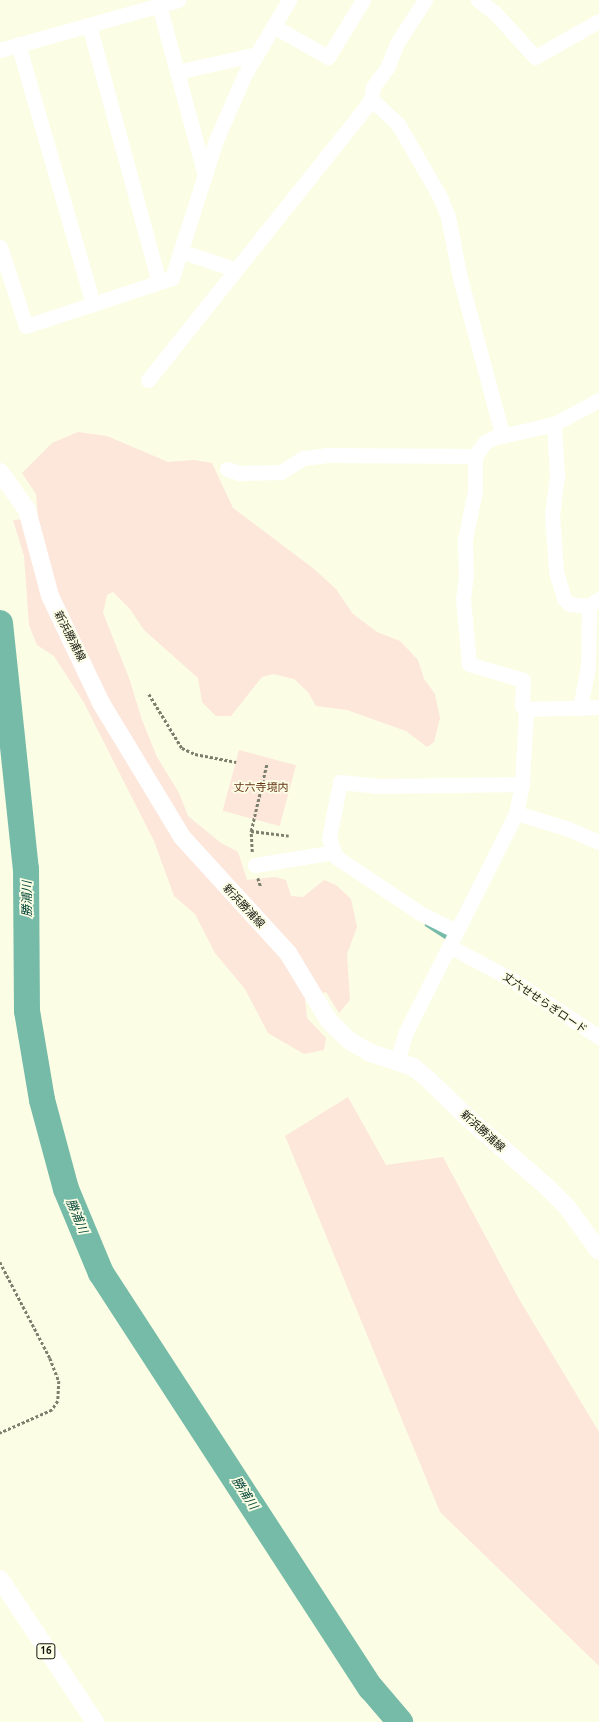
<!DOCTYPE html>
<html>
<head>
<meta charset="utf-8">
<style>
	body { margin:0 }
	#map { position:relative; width:599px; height:1722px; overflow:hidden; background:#fbfde5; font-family:Ubuntu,"Noto Sans JP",sans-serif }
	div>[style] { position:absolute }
	.green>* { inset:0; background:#fde6da; transform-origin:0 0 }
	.stream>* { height:4.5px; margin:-2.25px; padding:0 2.25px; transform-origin:2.25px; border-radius:2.25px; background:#75bba8 }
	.river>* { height:26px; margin:-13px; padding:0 13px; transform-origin:13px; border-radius:13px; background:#75bba8 }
	.path>* { height:2.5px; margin-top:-1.25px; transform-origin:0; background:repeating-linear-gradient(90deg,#7d7f6f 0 3px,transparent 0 5px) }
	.minor>* { height:15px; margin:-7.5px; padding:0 7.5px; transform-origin:7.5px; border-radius:7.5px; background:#fff }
	.major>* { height:18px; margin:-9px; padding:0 9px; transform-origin:9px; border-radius:9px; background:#fff }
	span { translate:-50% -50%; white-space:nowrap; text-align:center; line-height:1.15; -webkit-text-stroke:3.5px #fbfde5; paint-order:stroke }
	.shield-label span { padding:1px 3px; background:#fbfde5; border:1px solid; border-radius:3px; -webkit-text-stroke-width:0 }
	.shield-label { font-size:10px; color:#12130a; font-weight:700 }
	.street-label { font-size:11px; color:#12130a }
	.park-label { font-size:11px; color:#663314 }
	.water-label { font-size:12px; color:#034438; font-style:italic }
</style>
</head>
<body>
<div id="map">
	<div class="green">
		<div style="clip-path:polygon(78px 432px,107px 436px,168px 462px,194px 460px,212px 463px,233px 508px,314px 569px,336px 589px,353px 614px,377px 632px,400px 641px,418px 660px,424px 679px,435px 694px,440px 718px,434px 742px,427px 747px,406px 731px,347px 710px,316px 706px,308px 692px,294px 679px,273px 674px,262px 677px,231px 716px,216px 716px,202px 702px,198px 678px,144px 630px,130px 609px,113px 592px,107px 595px,103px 613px,129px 678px,142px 720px,157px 757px,179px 793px,188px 816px,221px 843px,238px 852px,247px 880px,275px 877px,286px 880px,291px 896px,303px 897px,324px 880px,336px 885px,351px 899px,357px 927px,347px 954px,350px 1000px,339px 1013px,326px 992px,305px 998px,307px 1018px,326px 1038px,324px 1050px,304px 1054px,268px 1033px,245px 989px,215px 953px,195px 914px,174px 896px,154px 841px,83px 701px,54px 656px,37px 645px,29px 625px,24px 556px,13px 520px,38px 518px,36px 494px,22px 473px,52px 443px)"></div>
		<div style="left:239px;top:750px;width:59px;height:63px;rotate:15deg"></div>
		<div style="clip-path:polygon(348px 1097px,386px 1165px,443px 1157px,519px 1299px,599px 1432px,599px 1666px,440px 1512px,285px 1136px)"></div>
	</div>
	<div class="stream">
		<div style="left:427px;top:924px;width:27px;rotate:33deg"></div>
	</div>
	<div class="river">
		<div style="left:0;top:623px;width:247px;rotate:84deg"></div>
		<div style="left:26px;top:869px;width:142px;rotate:89.6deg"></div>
		<div style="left:27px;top:1011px;width:90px;rotate:80.4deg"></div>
		<div style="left:42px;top:1100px;width:92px;rotate:74.9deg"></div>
		<div style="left:66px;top:1189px;width:91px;rotate:67.4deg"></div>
		<div style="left:101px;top:1273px;width:495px;rotate:57deg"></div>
		<div style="left:371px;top:1688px;width:45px;rotate:49.5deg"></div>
	</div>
	<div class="path">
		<div style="left:149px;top:694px;width:63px;rotate:58.6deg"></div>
		<div style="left:182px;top:748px;width:14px;rotate:25deg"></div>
		<div style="left:195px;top:754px;width:42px;rotate:11deg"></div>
		<div style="left:251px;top:831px;width:70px;rotate:-76.8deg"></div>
		<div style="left:252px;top:852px;width:21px;rotate:-93deg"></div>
		<div style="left:251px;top:831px;width:38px;rotate:7deg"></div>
		<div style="left:258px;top:878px;width:9px;rotate:72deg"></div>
		<div style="left:0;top:1262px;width:108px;rotate:62.5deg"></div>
		<div style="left:50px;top:1358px;width:25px;rotate:69deg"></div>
		<div style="left:59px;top:1381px;width:20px;rotate:93deg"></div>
		<div style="left:58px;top:1401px;width:11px;rotate:124deg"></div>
		<div style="left:52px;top:1410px;width:57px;rotate:156.1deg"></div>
	</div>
	<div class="minor">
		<div style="left:478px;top:0;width:21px;rotate:37deg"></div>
		<div style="left:495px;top:13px;width:59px;rotate:47.7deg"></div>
		<div style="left:535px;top:57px;width:73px;rotate:-29.4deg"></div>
		<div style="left:159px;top:5px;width:176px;rotate:74.9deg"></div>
		<div style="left:89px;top:25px;width:266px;rotate:74.8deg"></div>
		<div style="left:273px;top:26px;width:63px;rotate:29.4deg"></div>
		<div style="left:328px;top:57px;width:67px;rotate:-58.4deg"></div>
		<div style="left:18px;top:44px;width:271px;rotate:73.9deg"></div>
		<div style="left:0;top:50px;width:185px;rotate:-15.7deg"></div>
		<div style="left:177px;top:72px;width:82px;rotate:-12.7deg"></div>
		<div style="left:371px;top:99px;width:37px;rotate:43deg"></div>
		<div style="left:398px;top:124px;width:84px;rotate:60.1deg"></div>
		<div style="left:440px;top:197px;width:22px;rotate:68deg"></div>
		<div style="left:448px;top:217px;width:62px;rotate:78.9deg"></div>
		<div style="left:460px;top:278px;width:162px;rotate:74.9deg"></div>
		<div style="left:0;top:247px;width:83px;rotate:71.8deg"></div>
		<div style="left:26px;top:326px;width:154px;rotate:-18.2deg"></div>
		<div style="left:172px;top:278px;width:145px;rotate:-72.3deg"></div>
		<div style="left:216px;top:140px;width:72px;rotate:-66.3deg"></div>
		<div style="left:245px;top:74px;width:86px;rotate:-59.3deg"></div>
		<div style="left:180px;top:251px;width:57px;rotate:18.4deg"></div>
		<div style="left:148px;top:380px;width:348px;rotate:-51.4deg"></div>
		<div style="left:365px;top:108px;width:11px;rotate:-56deg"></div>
		<div style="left:371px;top:99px;width:12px;rotate:-81deg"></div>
		<div style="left:373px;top:87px;width:24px;rotate:-54deg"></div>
		<div style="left:387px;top:68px;width:27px;rotate:-68deg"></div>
		<div style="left:397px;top:43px;width:51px;rotate:-56.9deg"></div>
		<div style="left:554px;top:424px;width:51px;rotate:86.6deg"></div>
		<div style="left:557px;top:475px;width:38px;rotate:97deg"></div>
		<div style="left:552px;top:513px;width:59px;rotate:86.1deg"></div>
		<div style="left:556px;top:572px;width:28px;rotate:73deg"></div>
		<div style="left:564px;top:599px;width:8px;rotate:40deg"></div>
		<div style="left:570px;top:604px;width:19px;rotate:6deg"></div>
		<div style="left:227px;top:469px;width:13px;rotate:18deg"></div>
		<div style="left:239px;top:473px;width:42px;rotate:-1.4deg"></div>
		<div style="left:281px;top:472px;width:26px;rotate:-32deg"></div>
		<div style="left:303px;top:458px;width:23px;rotate:-7deg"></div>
		<div style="left:326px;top:455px;width:149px;rotate:0.4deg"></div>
		<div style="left:580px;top:708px;width:43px;rotate:-79.2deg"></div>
		<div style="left:588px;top:666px;width:60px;rotate:-89deg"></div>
		<div style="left:589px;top:606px;width:12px;rotate:-35deg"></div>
		<div style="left:526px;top:709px;width:5px;rotate:-143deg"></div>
		<div style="left:522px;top:706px;width:26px;rotate:-88deg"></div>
		<div style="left:523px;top:680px;width:56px;rotate:-163.5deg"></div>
		<div style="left:469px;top:664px;width:65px;rotate:-95.3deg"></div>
		<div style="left:463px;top:599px;width:24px;rotate:-83deg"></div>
		<div style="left:466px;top:575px;width:36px;rotate:-92deg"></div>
		<div style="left:465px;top:539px;width:49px;rotate:-78.2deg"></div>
		<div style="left:475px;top:491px;width:35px;rotate:-90deg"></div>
		<div style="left:475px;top:456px;width:17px;rotate:-54deg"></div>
		<div style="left:485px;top:442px;width:9px;rotate:-27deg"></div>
		<div style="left:493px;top:438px;width:63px;rotate:-12.9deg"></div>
		<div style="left:554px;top:424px;width:51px;rotate:-28.1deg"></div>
		<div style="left:516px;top:813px;width:52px;rotate:16.7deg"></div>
		<div style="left:566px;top:828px;width:36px;rotate:23deg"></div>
		<div style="left:255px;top:865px;width:80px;rotate:-9.3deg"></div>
		<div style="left:456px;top:931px;width:40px;rotate:-153.4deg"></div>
		<div style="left:420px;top:913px;width:101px;rotate:-146.3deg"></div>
		<div style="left:336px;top:857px;width:20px;rotate:-110deg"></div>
		<div style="left:329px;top:838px;width:57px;rotate:-78.9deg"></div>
		<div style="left:340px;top:782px;width:36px;rotate:6deg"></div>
		<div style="left:376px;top:786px;width:146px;rotate:-0.8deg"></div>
		<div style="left:449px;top:946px;width:70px;rotate:28deg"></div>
		<div style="left:511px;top:979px;width:105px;rotate:33.4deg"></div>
		<div style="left:397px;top:1061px;width:30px;rotate:-73deg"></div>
		<div style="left:406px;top:1032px;width:245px;rotate:-63.3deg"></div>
		<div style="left:516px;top:813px;width:30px;rotate:-78deg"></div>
		<div style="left:522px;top:784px;width:75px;rotate:-86.9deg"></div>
		<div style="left:526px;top:709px;width:73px;rotate:-1.6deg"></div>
	</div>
	<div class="major">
		<div style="left:0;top:472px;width:47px;rotate:54.6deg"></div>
		<div style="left:27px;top:510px;width:89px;rotate:75deg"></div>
		<div style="left:50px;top:596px;width:119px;rotate:64.5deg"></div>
		<div style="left:101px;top:703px;width:157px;rotate:58.8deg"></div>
		<div style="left:182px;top:837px;width:157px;rotate:47.6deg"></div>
		<div style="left:288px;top:953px;width:79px;rotate:58.9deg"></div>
		<div style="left:329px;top:1021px;width:29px;rotate:44deg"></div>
		<div style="left:350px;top:1041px;width:24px;rotate:30deg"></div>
		<div style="left:371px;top:1053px;width:44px;rotate:18.4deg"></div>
		<div style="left:413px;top:1067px;width:22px;rotate:39deg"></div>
		<div style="left:430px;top:1081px;width:54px;rotate:44.3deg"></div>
		<div style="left:469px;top:1119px;width:105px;rotate:41.1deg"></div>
		<div style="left:548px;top:1188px;width:27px;rotate:45deg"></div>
		<div style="left:567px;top:1207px;width:54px;rotate:54deg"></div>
		<div style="left:0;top:1579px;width:172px;rotate:56.4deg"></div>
	</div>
	<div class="shield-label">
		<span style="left:46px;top:1651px">16</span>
	</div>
	<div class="street-label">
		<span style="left:70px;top:636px;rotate:63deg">新浜勝浦線</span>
		<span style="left:244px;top:906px;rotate:47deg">新浜勝浦線</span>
		<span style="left:545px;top:1003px;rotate:34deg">丈六せせらぎロード</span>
		<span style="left:483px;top:1131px;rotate:42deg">新浜勝浦線</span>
	</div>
	<div class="park-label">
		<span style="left:261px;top:787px">丈六寺境内</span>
	</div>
	<div class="water-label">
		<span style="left:27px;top:899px;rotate:-90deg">勝浦川</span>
		<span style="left:77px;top:1216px;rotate:67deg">勝浦川</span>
		<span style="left:245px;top:1493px;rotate:57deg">勝浦川</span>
	</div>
</div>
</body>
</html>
